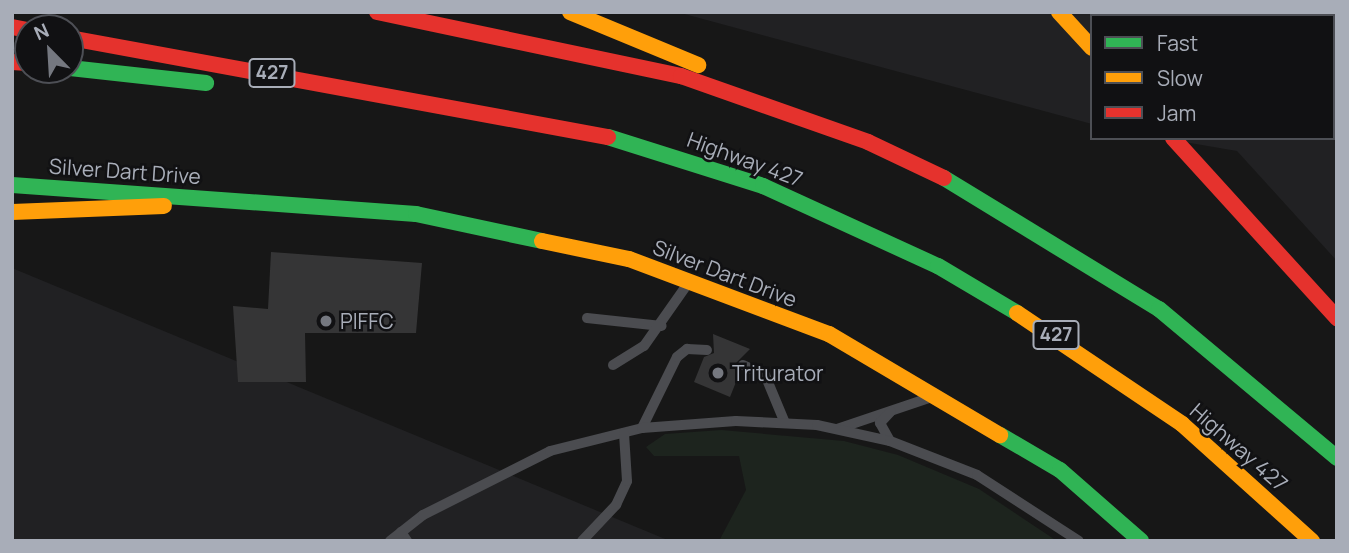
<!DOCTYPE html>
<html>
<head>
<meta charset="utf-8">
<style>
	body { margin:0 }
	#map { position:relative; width:1349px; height:553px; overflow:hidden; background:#171717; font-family:Manrope,sans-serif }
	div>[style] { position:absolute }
	.built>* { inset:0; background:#212123 }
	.green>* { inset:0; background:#1d241e }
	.building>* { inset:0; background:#353536 }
	.lane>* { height:10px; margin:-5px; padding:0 5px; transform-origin:5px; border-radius:5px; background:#4b4c50 }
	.fast>* { height:16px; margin:-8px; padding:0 8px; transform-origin:8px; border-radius:8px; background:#30b455 }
	.slow>* { height:16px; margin:-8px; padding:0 8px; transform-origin:8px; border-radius:8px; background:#ff9f0a }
	.jam>* { height:16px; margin:-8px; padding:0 8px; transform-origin:8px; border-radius:8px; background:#e5322d }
	.dots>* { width:19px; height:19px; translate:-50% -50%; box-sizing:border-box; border:4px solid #111113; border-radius:50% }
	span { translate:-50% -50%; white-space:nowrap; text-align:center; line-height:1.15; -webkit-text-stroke:5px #111113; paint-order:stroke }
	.shield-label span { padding:2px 5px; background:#111113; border:2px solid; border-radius:5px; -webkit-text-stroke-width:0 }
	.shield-label { font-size:19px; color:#a8adb8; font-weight:700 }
	.street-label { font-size:21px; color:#a8adb8 }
	.poi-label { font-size:21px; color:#a8adb8 }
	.left { translate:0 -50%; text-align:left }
	.frame { position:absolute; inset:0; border:14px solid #a8adb8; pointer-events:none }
	.legend { position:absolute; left:1090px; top:14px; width:245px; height:126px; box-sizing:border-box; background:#111113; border:2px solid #4d4f55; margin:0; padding:9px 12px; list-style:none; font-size:21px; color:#a8adb8 }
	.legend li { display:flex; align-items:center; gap:14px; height:35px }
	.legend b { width:35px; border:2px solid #4d4f55 }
	.north { position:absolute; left:14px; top:14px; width:70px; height:70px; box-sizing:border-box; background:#111113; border:2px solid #4d4f55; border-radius:50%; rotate:336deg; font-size:19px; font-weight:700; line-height:28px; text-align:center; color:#a8adb8 }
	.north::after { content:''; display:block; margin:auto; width:24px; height:32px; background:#757880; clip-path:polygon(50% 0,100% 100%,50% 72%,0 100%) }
</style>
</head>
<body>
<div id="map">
	<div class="built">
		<div style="clip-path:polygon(677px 12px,1337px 12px,1337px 261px,1237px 151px,1161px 138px,1333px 138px,1333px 16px,1092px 16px,1092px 124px)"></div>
		<div style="clip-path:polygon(12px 268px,670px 541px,12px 541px)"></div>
	</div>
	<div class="green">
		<div style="clip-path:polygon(721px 430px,844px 441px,898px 455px,979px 489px,1057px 541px,719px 541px,746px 490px,739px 456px,654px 456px,646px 447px,665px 434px)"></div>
	</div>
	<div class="building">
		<div style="clip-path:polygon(271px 252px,422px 263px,416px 333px,305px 333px,306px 382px,238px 382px,233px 306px,268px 309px)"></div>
		<div style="clip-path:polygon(713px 334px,750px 349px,736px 363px,740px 372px,730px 397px,694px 382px,704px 357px,714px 353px)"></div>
	</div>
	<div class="lane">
		<div style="left:587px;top:318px;width:75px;rotate:6.1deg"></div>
		<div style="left:613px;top:365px;width:36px;rotate:-32deg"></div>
		<div style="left:644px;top:346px;width:78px;rotate:-54.9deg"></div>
		<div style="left:743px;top:365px;width:24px;rotate:24deg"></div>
		<div style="left:765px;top:375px;width:52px;rotate:67.4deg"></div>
		<div style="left:642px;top:428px;width:79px;rotate:-63.8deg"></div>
		<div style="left:677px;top:357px;width:13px;rotate:-39deg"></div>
		<div style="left:687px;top:349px;width:20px;rotate:3deg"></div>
		<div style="left:837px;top:429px;width:97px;rotate:-18.6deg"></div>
		<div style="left:890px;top:441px;width:21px;rotate:-119deg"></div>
		<div style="left:880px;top:423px;width:16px;rotate:-47deg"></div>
		<div style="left:401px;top:532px;width:11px;rotate:56deg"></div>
		<div style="left:390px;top:541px;width:42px;rotate:-38.2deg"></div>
		<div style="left:423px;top:515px;width:142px;rotate:-26.7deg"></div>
		<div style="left:550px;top:451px;width:95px;rotate:-14deg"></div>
		<div style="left:642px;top:428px;width:94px;rotate:-4.3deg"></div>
		<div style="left:736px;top:421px;width:81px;rotate:2.8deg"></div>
		<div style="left:817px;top:425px;width:75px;rotate:12.4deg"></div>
		<div style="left:890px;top:441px;width:93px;rotate:21.3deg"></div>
		<div style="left:977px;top:475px;width:121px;rotate:32.9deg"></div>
		<div style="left:582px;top:541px;width:50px;rotate:-46.6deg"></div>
		<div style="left:616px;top:505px;width:26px;rotate:-65deg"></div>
		<div style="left:627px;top:481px;width:48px;rotate:-93.6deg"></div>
	</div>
	<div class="fast">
		<div style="left:70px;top:68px;width:137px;rotate:6.3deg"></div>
		<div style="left:608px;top:137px;width:163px;rotate:17.5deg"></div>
		<div style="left:763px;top:186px;width:192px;rotate:24.6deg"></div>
		<div style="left:938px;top:266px;width:92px;rotate:30.7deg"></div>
		<div style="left:944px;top:178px;width:252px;rotate:31.4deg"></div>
		<div style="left:1159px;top:309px;width:232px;rotate:39.9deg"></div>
		<div style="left:12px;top:185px;width:405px;rotate:4.1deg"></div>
		<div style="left:416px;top:214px;width:129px;rotate:12.1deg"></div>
		<div style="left:1000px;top:435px;width:69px;rotate:30.3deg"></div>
		<div style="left:1060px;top:470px;width:108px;rotate:41.2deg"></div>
	</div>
	<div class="slow">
		<div style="left:570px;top:12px;width:139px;rotate:22.5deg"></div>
		<div style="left:1059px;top:12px;width:49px;rotate:47.5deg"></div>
		<div style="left:12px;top:212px;width:152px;rotate:-2.3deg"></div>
		<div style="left:542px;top:241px;width:89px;rotate:11.7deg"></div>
		<div style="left:629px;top:259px;width:214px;rotate:20.6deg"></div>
		<div style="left:829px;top:334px;width:199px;rotate:30.6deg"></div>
		<div style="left:1017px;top:313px;width:199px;rotate:33.9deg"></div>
		<div style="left:1182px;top:424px;width:175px;rotate:42deg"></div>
	</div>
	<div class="jam">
		<div style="left:377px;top:12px;width:311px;rotate:11.9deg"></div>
		<div style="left:681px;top:76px;width:198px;rotate:19.4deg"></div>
		<div style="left:868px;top:142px;width:84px;rotate:25.3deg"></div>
		<div style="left:12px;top:27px;width:16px;rotate:11deg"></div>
		<div style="left:70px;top:38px;width:547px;rotate:10.43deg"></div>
		<div style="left:12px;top:62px;width:16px;rotate:4deg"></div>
		<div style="left:1173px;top:138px;width:244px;rotate:47.7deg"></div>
	</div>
	<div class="dots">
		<div style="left:326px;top:321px;background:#757880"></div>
		<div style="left:718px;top:373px;background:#757880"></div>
	</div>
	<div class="shield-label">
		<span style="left:272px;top:73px">427</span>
		<span style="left:1056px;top:335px">427</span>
	</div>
	<div class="street-label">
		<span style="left:745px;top:159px;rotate:20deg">Highway 427</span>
		<span style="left:125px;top:171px;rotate:4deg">Silver Dart Drive</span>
		<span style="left:725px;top:273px;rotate:21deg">Silver Dart Drive</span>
		<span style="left:1239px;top:447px;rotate:41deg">Highway 427</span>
	</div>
	<div class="poi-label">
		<span class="left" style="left:340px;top:321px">PIFFC</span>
		<span class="left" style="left:732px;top:373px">Triturator</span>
	</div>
	<div class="frame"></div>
	<ul class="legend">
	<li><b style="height:9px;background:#30b455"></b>Fast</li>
	<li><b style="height:9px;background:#ff9f0a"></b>Slow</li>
	<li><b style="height:9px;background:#e5322d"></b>Jam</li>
	</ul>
	<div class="north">N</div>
</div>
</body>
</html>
